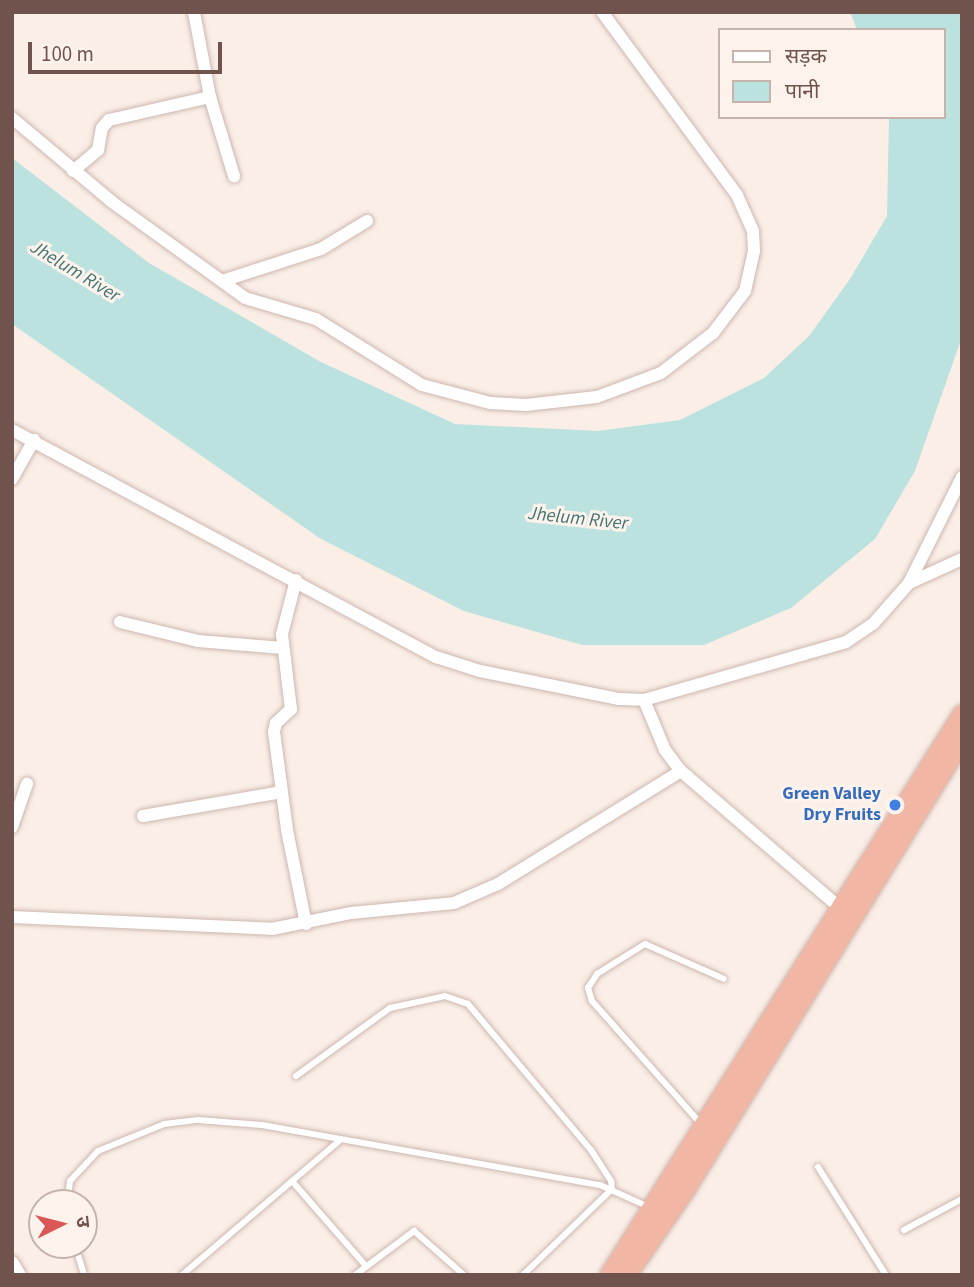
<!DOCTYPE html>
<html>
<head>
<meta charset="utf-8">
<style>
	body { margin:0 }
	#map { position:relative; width:974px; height:1287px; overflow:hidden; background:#faeee6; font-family:"Source Sans 3","Noto Sans Devanagari",sans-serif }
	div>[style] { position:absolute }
	.water>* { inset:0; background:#bce2e0 }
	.roads { filter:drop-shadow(0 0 2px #cdb7b0) drop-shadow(0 0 2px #cdb7b0) }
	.service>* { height:6px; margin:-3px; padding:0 3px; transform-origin:3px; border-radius:3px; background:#fff }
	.minor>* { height:12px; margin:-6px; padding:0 6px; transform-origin:6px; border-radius:6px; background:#fff }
	.trunk>* { height:19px; margin:-9.5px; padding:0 9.5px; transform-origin:9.5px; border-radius:9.5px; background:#f1b6a4 }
	.dots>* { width:19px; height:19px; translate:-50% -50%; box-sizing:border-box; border:4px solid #fdf3ec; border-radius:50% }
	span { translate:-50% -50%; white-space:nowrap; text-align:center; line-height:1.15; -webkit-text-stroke:6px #fdf3ec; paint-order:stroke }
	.shop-label { font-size:18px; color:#366cbe; font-weight:700 }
	.right { translate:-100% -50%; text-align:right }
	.water-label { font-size:19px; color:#427673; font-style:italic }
	.frame { position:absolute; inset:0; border:14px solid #71534d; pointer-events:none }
	.legend { position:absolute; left:718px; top:28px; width:228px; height:91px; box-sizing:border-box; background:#fdf3ec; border:2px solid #c5b3ac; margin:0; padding:9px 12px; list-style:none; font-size:21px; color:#71534d }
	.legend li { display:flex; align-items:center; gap:14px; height:35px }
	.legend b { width:35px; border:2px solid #c5b3ac }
	.north { position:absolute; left:28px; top:1189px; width:70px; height:70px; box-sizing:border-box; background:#fdf3ec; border:2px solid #c5b3ac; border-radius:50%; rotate:84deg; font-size:19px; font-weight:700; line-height:28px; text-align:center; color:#71534d }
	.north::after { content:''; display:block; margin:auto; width:24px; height:32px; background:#d95856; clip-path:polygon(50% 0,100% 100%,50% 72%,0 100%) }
	.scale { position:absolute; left:28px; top:42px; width:194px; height:32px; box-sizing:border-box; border:4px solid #71534d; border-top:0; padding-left:9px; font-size:21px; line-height:24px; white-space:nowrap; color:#71534d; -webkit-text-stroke:5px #fdf3ec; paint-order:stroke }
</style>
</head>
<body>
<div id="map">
	<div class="water">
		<div style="clip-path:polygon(850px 12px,962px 12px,962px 337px,915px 471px,875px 539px,791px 608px,704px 645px,582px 645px,464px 611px,321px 539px,12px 324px,12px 158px,149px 263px,321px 362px,455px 424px,598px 431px,680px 420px,764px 378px,809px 336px,850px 279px,887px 216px,889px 117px,944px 117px,944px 30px,857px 30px)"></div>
	</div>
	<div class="roads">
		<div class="service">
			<div style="left:296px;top:1076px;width:116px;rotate:-35.9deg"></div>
			<div style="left:390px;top:1008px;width:56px;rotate:-12.3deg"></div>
			<div style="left:445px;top:996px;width:24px;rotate:19deg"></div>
			<div style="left:468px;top:1004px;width:191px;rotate:49.9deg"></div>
			<div style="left:591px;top:1150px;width:37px;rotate:57deg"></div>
			<div style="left:611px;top:1181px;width:8px;rotate:83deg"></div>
			<div style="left:612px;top:1189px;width:124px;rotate:136deg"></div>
			<div style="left:702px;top:1125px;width:166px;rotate:-131.6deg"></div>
			<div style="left:592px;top:1001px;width:14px;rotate:-107deg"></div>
			<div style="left:588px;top:988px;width:17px;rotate:-57deg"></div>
			<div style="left:597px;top:974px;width:57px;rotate:-32deg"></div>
			<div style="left:645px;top:944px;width:86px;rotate:23.9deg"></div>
			<div style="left:818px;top:1167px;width:128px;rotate:57.8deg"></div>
			<div style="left:292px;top:1181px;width:113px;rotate:49deg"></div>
			<div style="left:67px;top:1203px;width:22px;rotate:-82deg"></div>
			<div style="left:70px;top:1181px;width:41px;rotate:-47deg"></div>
			<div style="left:98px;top:1151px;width:71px;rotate:-22.2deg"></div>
			<div style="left:164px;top:1124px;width:34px;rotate:-7deg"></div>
			<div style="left:198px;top:1120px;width:64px;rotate:4.5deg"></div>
			<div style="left:262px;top:1125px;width:343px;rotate:10.1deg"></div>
			<div style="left:600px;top:1185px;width:54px;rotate:24.2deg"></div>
			<div style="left:904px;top:1230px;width:66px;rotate:-28.1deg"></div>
			<div style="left:75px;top:1245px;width:31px;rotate:73deg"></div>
			<div style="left:182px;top:1275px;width:208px;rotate:-40.5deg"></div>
			<div style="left:355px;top:1275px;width:74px;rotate:-36.7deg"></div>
			<div style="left:414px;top:1231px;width:67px;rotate:41.3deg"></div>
		</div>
		<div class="minor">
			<div style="left:210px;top:97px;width:83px;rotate:73.1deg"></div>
			<div style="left:12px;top:118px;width:131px;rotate:40deg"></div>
			<div style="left:112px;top:202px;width:164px;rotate:35.8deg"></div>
			<div style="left:245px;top:298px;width:74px;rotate:16.5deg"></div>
			<div style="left:316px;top:319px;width:125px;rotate:31.9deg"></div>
			<div style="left:422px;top:385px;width:70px;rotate:14.8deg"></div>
			<div style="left:490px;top:403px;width:36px;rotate:3deg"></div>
			<div style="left:526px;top:405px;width:71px;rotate:-6.4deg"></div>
			<div style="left:597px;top:397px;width:68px;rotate:-20.6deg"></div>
			<div style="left:661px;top:373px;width:66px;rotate:-37.6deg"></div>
			<div style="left:713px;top:333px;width:53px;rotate:-52.7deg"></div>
			<div style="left:745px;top:291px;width:41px;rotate:-77.3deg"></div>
			<div style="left:754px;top:251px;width:20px;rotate:-93deg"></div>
			<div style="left:753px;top:231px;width:39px;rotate:-114deg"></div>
			<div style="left:737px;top:195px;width:227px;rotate:-126.4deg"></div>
			<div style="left:73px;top:171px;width:33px;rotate:-40deg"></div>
			<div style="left:98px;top:150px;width:22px;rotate:-80deg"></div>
			<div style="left:102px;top:128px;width:11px;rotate:-49deg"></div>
			<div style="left:109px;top:120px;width:104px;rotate:-12.8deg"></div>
			<div style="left:210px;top:97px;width:86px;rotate:-100.7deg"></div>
			<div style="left:222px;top:281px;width:104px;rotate:-17.9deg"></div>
			<div style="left:321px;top:249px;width:54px;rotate:-31.3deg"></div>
			<div style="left:12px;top:430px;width:481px;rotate:28.2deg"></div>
			<div style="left:436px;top:657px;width:46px;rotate:17.7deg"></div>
			<div style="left:480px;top:671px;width:142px;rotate:11.4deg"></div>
			<div style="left:619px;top:699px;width:25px;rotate:2deg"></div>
			<div style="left:644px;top:700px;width:210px;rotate:-16deg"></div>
			<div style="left:846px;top:642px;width:32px;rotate:-34deg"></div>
			<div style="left:873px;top:624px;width:55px;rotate:-48.7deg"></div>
			<div style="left:909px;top:583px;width:119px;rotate:-63.4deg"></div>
			<div style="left:12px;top:479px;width:45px;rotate:-60.6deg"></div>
			<div style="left:296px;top:580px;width:56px;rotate:104.5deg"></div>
			<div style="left:282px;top:634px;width:76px;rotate:83.2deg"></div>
			<div style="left:291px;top:709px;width:21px;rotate:137deg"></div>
			<div style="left:276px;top:723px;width:9px;rotate:103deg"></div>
			<div style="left:274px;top:732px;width:99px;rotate:82.4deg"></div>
			<div style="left:287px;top:830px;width:96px;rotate:78.6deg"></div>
			<div style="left:909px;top:583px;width:58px;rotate:-24.4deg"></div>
			<div style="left:120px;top:622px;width:80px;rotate:13.7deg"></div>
			<div style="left:198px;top:641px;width:85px;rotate:4.7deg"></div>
			<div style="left:644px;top:700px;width:54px;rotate:67.2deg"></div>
			<div style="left:665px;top:750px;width:26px;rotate:53deg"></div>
			<div style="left:681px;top:771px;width:210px;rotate:40.7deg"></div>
			<div style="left:143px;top:816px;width:141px;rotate:-9.8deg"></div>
			<div style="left:12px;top:827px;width:46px;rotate:-70.8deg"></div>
			<div style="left:12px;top:917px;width:260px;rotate:2.6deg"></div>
			<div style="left:272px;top:929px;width:81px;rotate:-11.4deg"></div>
			<div style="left:351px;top:913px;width:103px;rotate:-5.5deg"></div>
			<div style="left:454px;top:903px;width:48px;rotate:-23.4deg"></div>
			<div style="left:498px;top:884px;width:215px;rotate:-31.7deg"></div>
			<div style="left:12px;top:1262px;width:15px;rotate:58deg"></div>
		</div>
		<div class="trunk">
			<div style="left:609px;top:1275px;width:663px;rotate:-57.82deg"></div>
			<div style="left:626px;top:1275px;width:104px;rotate:-55.5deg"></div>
			<div style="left:685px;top:1189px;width:528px;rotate:-58.39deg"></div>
		</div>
	</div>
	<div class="dots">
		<div style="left:895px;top:805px;background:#3f7fe0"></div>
	</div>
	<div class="shop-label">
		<span class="right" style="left:881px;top:805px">Green Valley<br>Dry Fruits</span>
	</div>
	<div class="water-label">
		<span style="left:75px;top:272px;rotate:31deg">Jhelum River</span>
		<span style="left:578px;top:519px;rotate:6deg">Jhelum River</span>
	</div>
	<div class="frame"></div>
	<ul class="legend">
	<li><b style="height:9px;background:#fff"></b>सड़क</li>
	<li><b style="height:19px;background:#bce2e0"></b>पानी</li>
	</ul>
	<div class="north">उ</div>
	<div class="scale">100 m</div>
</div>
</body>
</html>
